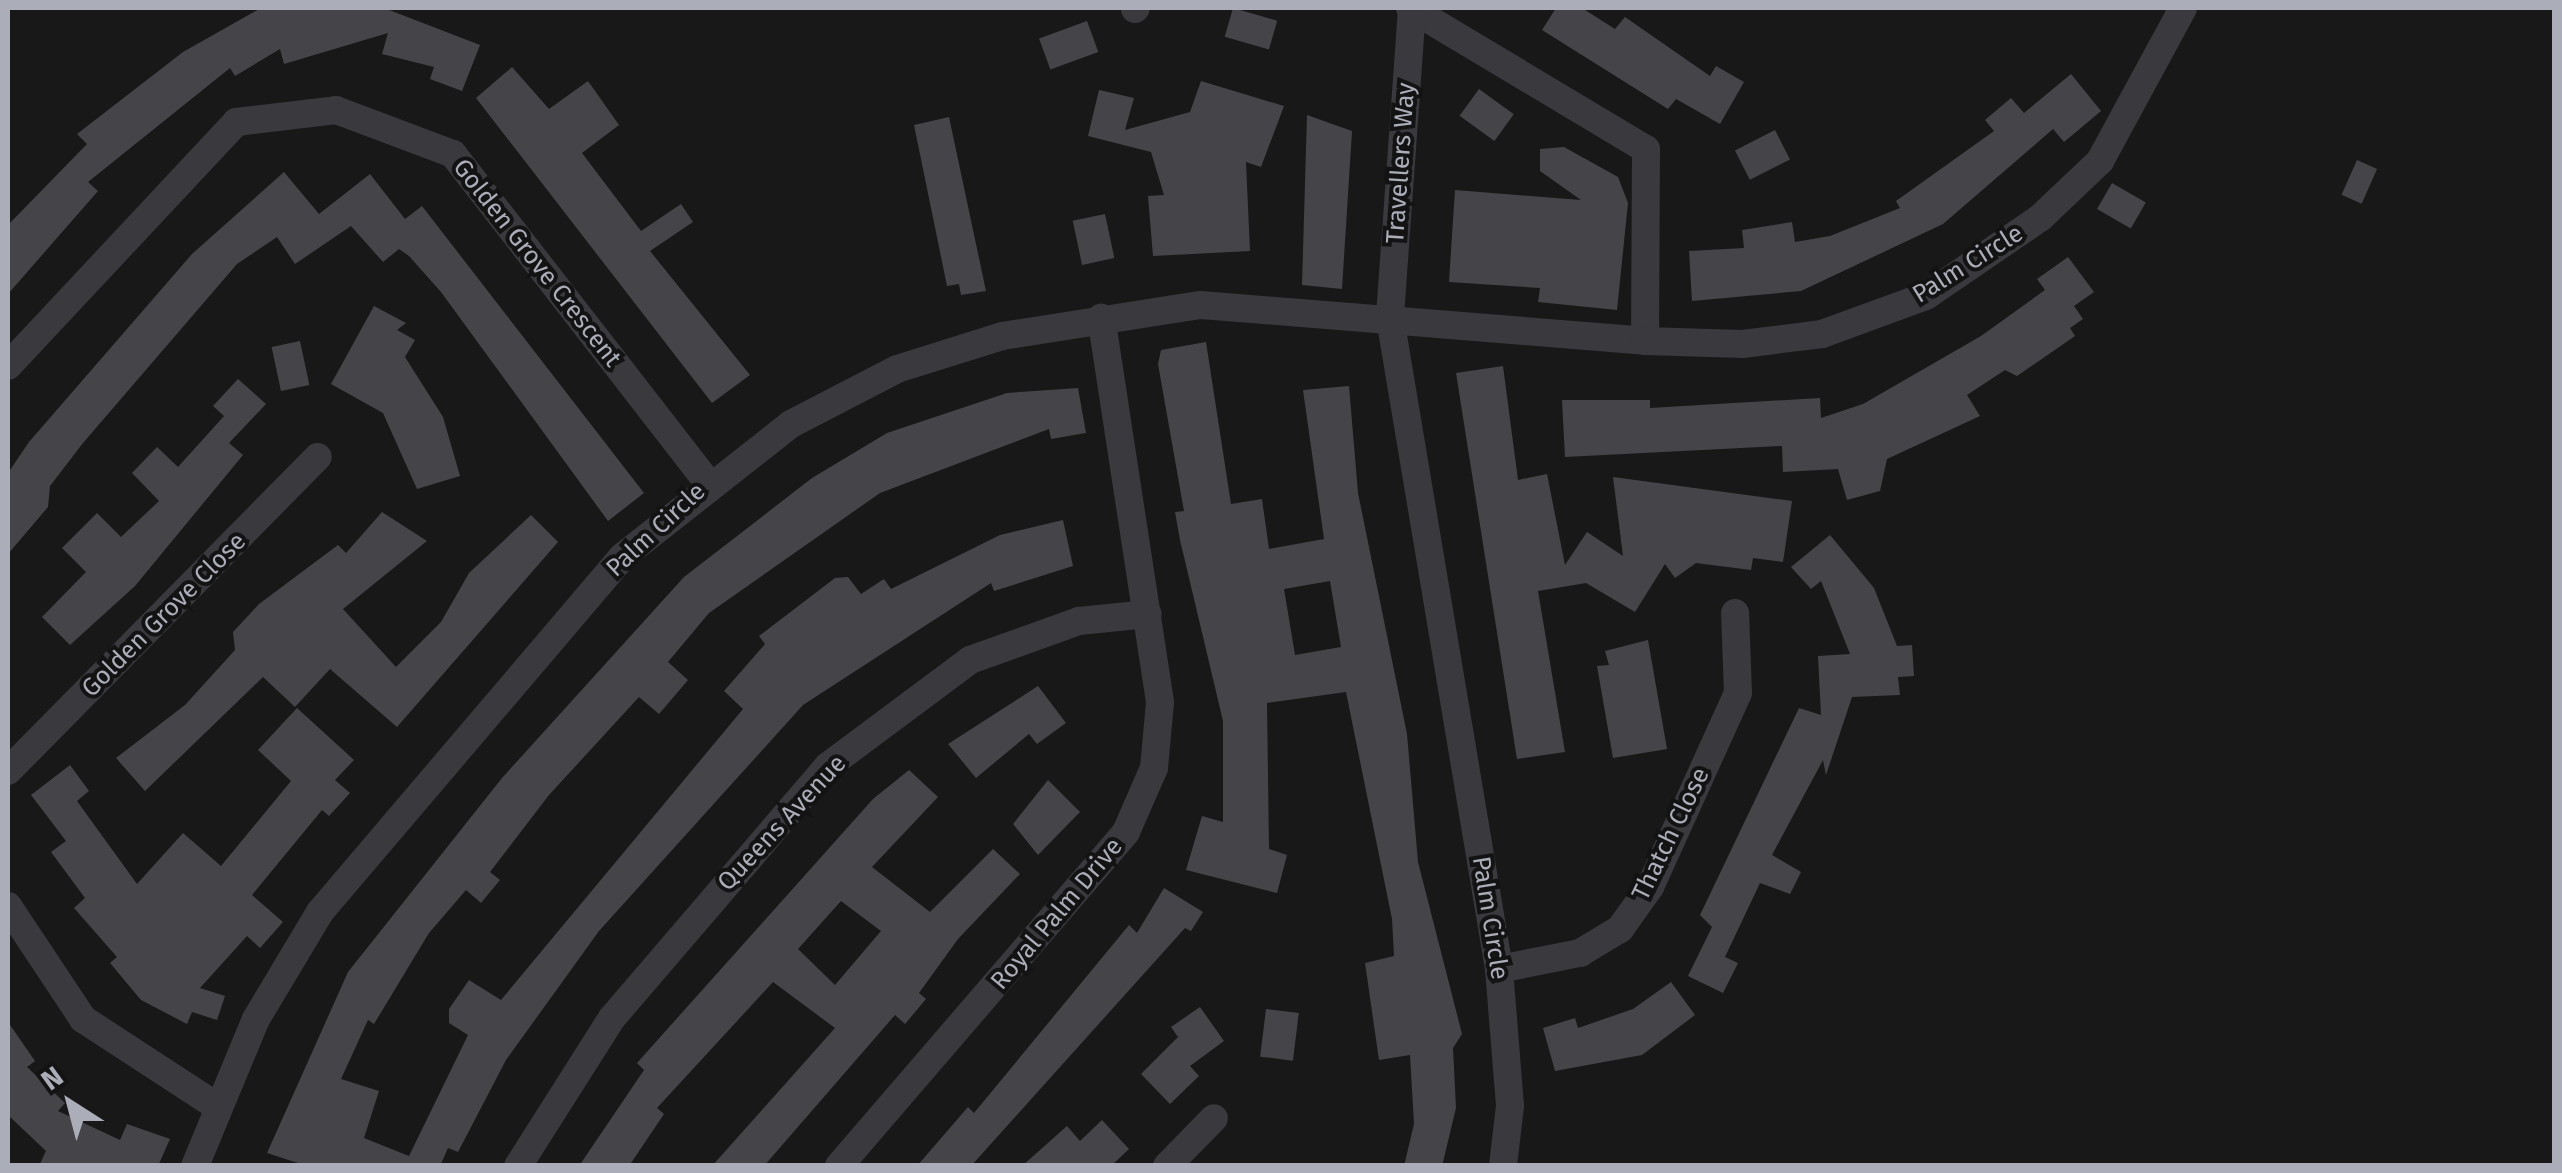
<!DOCTYPE html>
<html>
<head>
<meta charset="utf-8">
<style>
	body { margin:0 }
	#map { position:relative; width:2562px; height:1173px; overflow:hidden; background:#181819; font-family:"Fira Sans",sans-serif }
	div>[style] { position:absolute }
	.building>* { inset:0; background:#454549; transform-origin:0 0 }
	.minor>* { height:28px; margin:-14px; padding:0 14px; transform-origin:14px; border-radius:14px; background:#39393e }
	span { translate:-50% -50%; white-space:nowrap; text-align:center; line-height:1.15; -webkit-text-stroke:8px #131314; paint-order:stroke }
	.street-label { font-size:25px; color:#abadb8 }
	.frame { position:absolute; inset:0; border:10px solid #abadb8; pointer-events:none }
	.north { position:absolute; left:20px; top:1053px; width:100px; height:100px; -webkit-text-stroke:8px #131314; paint-order:stroke; rotate:324deg; font-size:28px; font-weight:700; line-height:40px; text-align:center; color:#abadb8 }
	.north::after { content:''; display:block; margin:auto; width:35px; height:45px; background:#abadb8; clip-path:polygon(50% 0,100% 100%,50% 72%,0 100%) }
</style>
</head>
<body>
<div id="map">
	<div class="building">
		<div style="clip-path:polygon(261px 8px,384px 8px,480px 45px,462px 91px,430px 79px,434px 67px,382px 54px,388px 33px,284px 64px,280px 49px,235px 76px,230px 68px,88px 182px,98px 191px,8px 294px,8px 225px,87px 144px,77px 134px,183px 52px)"></div>
		<div style="left:1233px;top:8px;width:46px;height:30px;rotate:16deg"></div>
		<div style="clip-path:polygon(1556px 8px,1582px 8px,1615px 29px,1625px 17px,1710px 76px,1716px 66px,1744px 82px,1720px 124px,1676px 99px,1668px 109px,1542px 30px)"></div>
		<div style="left:1087px;top:21px;width:33px;height:51px;rotate:70deg"></div>
		<div style="clip-path:polygon(512px 67px,549px 109px,588px 81px,619px 125px,582px 153px,641px 231px,681px 204px,693px 222px,650px 251px,750px 375px,712px 403px,476px 98px)"></div>
		<div style="clip-path:polygon(2071px 74px,2101px 111px,2064px 142px,2053px 129px,1943px 224px,1801px 291px,1692px 301px,1689px 251px,1744px 248px,1742px 230px,1792px 222px,1795px 242px,1830px 236px,1900px 208px,1896px 201px,1994px 131px,1985px 120px,2011px 98px,2024px 113px)"></div>
		<div style="clip-path:polygon(1201px 81px,1284px 106px,1261px 167px,1246px 162px,1250px 251px,1153px 256px,1148px 196px,1164px 195px,1151px 152px,1088px 136px,1099px 90px,1134px 98px,1125px 130px,1190px 112px)"></div>
		<div style="left:1479px;top:89px;width:43px;height:33px;rotate:36deg"></div>
		<div style="clip-path:polygon(1307px 115px,1352px 131px,1342px 289px,1302px 285px)"></div>
		<div style="clip-path:polygon(949px 117px,986px 291px,961px 295px,959px 284px,947px 286px,914px 125px)"></div>
		<div style="left:1775px;top:130px;width:33px;height:45px;rotate:63deg"></div>
		<div style="clip-path:polygon(1564px 147px,1618px 177px,1628px 203px,1617px 310px,1538px 302px,1540px 288px,1449px 282px,1455px 190px,1581px 200px,1540px 171px,1540px 149px)"></div>
		<div style="left:2357px;top:160px;width:22px;height:38px;rotate:24deg"></div>
		<div style="clip-path:polygon(284px 172px,319px 214px,370px 174px,405px 219px,422px 206px,644px 493px,608px 521px,441px 292px,409px 256px,399px 249px,383px 262px,351px 226px,295px 264px,277px 237px,237px 264px,83px 443px,50px 486px,48px 507px,8px 554px,8px 473px,29px 442px,192px 254px)"></div>
		<div style="left:2112px;top:183px;width:39px;height:30px;rotate:30deg"></div>
		<div style="left:1105px;top:214px;width:45px;height:33px;rotate:78deg"></div>
		<div style="clip-path:polygon(2068px 257px,2094px 292px,2074px 306px,2083px 319px,2070px 328px,2075px 336px,2017px 376px,2005px 370px,1967px 395px,1980px 416px,1887px 459px,1880px 491px,1847px 500px,1838px 469px,1783px 472px,1782px 446px,1565px 457px,1562px 400px,1650px 400px,1650px 408px,1820px 398px,1821px 418px,1863px 404px,1981px 336px,2045px 290px,2037px 279px)"></div>
		<div style="clip-path:polygon(374px 306px,406px 323px,397px 330px,415px 340px,405px 357px,443px 417px,460px 476px,417px 489px,383px 413px,331px 384px)"></div>
		<div style="left:300px;top:341px;width:45px;height:29px;rotate:78deg"></div>
		<div style="clip-path:polygon(evenodd,1206px 342px,1231px 504px,1262px 499px,1269px 549px,1324px 539px,1303px 390px,1349px 386px,1358px 493px,1407px 734px,1418px 862px,1462px 1034px,1453px 1048px,1456px 1108px,1442px 1166px,1404px 1166px,1414px 1124px,1410px 1055px,1379px 1060px,1365px 963px,1394px 956px,1392px 919px,1346px 692px,1267px 703px,1269px 849px,1287px 855px,1277px 893px,1186px 870px,1202px 816px,1223px 822px,1223px 721px,1180px 540px,1175px 512px,1184px 511px,1158px 364px,1161px 350px,1206px 342px,1330px 581px,1341px 647px,1295px 655px,1284px 589px,1330px 581px)"></div>
		<div style="clip-path:polygon(1503px 366px,1518px 480px,1547px 474px,1565px 565px,1587px 532px,1623px 556px,1613px 477px,1792px 501px,1783px 562px,1753px 558px,1751px 570px,1696px 563px,1675px 578px,1665px 564px,1635px 612px,1586px 583px,1538px 591px,1565px 752px,1517px 759px,1456px 373px)"></div>
		<div style="clip-path:polygon(238px 379px,266px 404px,229px 443px,243px 455px,135px 586px,70px 645px,42px 617px,86px 572px,62px 548px,97px 513px,121px 537px,159px 501px,132px 473px,157px 447px,178px 467px,224px 416px,213px 406px)"></div>
		<div style="clip-path:polygon(1078px 388px,1086px 433px,1051px 439px,1049px 429px,880px 493px,709px 613px,668px 662px,688px 680px,659px 714px,639px 697px,549px 795px,490px 872px,500px 880px,481px 903px,466px 890px,429px 933px,374px 1024px,368px 1020px,341px 1079px,379px 1091px,364px 1138px,409px 1156px,468px 1035px,449px 1023px,449px 1009px,469px 980px,501px 1000px,743px 709px,724px 691px,765px 644px,759px 636px,835px 578px,848px 577px,861px 594px,884px 579px,891px 589px,1000px 535px,1063px 520px,1073px 566px,994px 591px,991px 583px,803px 705px,599px 931px,506px 1060px,458px 1152px,448px 1148px,440px 1166px,307px 1166px,267px 1153px,348px 972px,502px 778px,684px 577px,812px 478px,887px 433px,1007px 393px)"></div>
		<div style="clip-path:polygon(382px 512px,427px 541px,343px 609px,396px 667px,441px 622px,469px 573px,531px 515px,558px 542px,397px 727px,330px 669px,295px 707px,263px 677px,145px 791px,116px 758px,185px 705px,235px 650px,233px 632px,259px 604px,338px 545px,346px 553px)"></div>
		<div style="clip-path:polygon(1830px 535px,1874px 588px,1897px 646px,1912px 645px,1914px 676px,1898px 677px,1900px 695px,1852px 697px,1826px 775px,1823px 760px,1772px 855px,1801px 872px,1790px 894px,1760px 883px,1725px 957px,1738px 963px,1723px 993px,1688px 976px,1712px 927px,1700px 915px,1799px 708px,1821px 715px,1818px 656px,1850px 654px,1821px 581px,1811px 589px,1791px 567px)"></div>
		<div style="clip-path:polygon(1648px 640px,1667px 749px,1613px 758px,1597px 666px,1609px 665px,1605px 651px)"></div>
		<div style="clip-path:polygon(1038px 686px,1066px 723px,1037px 744px,1029px 734px,976px 778px,948px 744px)"></div>
		<div style="clip-path:polygon(297px 708px,354px 760px,335px 780px,350px 793px,329px 816px,322px 810px,252px 895px,283px 922px,260px 948px,247px 936px,200px 988px,225px 996px,217px 1020px,192px 1012px,187px 1024px,141px 1000px,110px 963px,117px 957px,74px 908px,85px 898px,51px 852px,66px 841px,31px 795px,70px 765px,89px 791px,77px 801px,137px 884px,183px 833px,221px 866px,291px 781px,258px 750px)"></div>
		<div style="clip-path:polygon(evenodd,909px 770px,938px 797px,872px 867px,930px 912px,993px 849px,1020px 874px,958px 939px,919px 993px,926px 999px,905px 1024px,895px 1015px,764px 1166px,712px 1166px,835px 1028px,773px 982px,657px 1108px,664px 1114px,629px 1166px,579px 1166px,644px 1070px,637px 1063px,873px 799px,909px 770px,841px 901px,881px 931px,835px 985px,798px 949px,841px 901px)"></div>
		<div style="clip-path:polygon(1048px 780px,1080px 812px,1038px 855px,1013px 824px)"></div>
		<div style="clip-path:polygon(1164px 888px,1203px 912px,1191px 931px,1185px 928px,971px 1166px,917px 1166px,968px 1107px,974px 1113px,1129px 925px,1137px 933px)"></div>
		<div style="clip-path:polygon(1671px 982px,1695px 1015px,1642px 1055px,1555px 1071px,1543px 1028px,1575px 1018px,1578px 1028px,1633px 1009px)"></div>
		<div style="clip-path:polygon(1200px 1007px,1224px 1041px,1190px 1066px,1199px 1076px,1170px 1104px,1141px 1074px,1178px 1037px,1171px 1027px)"></div>
		<div style="left:1266px;top:1009px;width:33px;height:48px;rotate:7deg"></div>
		<div style="clip-path:polygon(8px 1022px,35px 1061px,27px 1067px,65px 1103px,58px 1111px,120px 1140px,127px 1124px,170px 1139px,158px 1166px,39px 1166px,46px 1151px,8px 1115px)"></div>
		<div style="clip-path:polygon(1102px 1120px,1129px 1149px,1111px 1166px,1022px 1166px,1067px 1126px,1080px 1141px)"></div>
	</div>
	<div class="minor">
		<div style="left:1410px;top:8px;width:275px;rotate:30.9deg"></div>
		<div style="left:1646px;top:149px;width:192px;rotate:90.3deg"></div>
		<div style="left:1135px;top:9px;width:1px;rotate:-45deg"></div>
		<div style="left:1412px;top:9px;width:310px;rotate:94.1deg"></div>
		<div style="left:1390px;top:318px;width:660px;rotate:80.49deg"></div>
		<div style="left:1499px;top:969px;width:137px;rotate:85.4deg"></div>
		<div style="left:1510px;top:1106px;width:60px;rotate:96.7deg"></div>
		<div style="left:8px;top:366px;width:334px;rotate:-46.9deg"></div>
		<div style="left:236px;top:122px;width:101px;rotate:-6.8deg"></div>
		<div style="left:336px;top:110px;width:125px;rotate:20.6deg"></div>
		<div style="left:453px;top:154px;width:415px;rotate:52.2deg"></div>
		<div style="left:8px;top:771px;width:441px;rotate:-45.4deg"></div>
		<div style="left:8px;top:906px;width:136px;rotate:56.4deg"></div>
		<div style="left:83px;top:1019px;width:161px;rotate:33.1deg"></div>
		<div style="left:1499px;top:969px;width:83px;rotate:-11.2deg"></div>
		<div style="left:1580px;top:953px;width:47px;rotate:-31deg"></div>
		<div style="left:1620px;top:929px;width:52px;rotate:-54.5deg"></div>
		<div style="left:1650px;top:887px;width:213px;rotate:-65.6deg"></div>
		<div style="left:1738px;top:693px;width:80px;rotate:-92.1deg"></div>
		<div style="left:195px;top:1166px;width:159px;rotate:-67.5deg"></div>
		<div style="left:256px;top:1019px;width:125px;rotate:-59.1deg"></div>
		<div style="left:320px;top:912px;width:466px;rotate:-49.6deg"></div>
		<div style="left:622px;top:557px;width:215px;rotate:-38.2deg"></div>
		<div style="left:791px;top:424px;width:119px;rotate:-27.4deg"></div>
		<div style="left:897px;top:369px;width:110px;rotate:-17.4deg"></div>
		<div style="left:1002px;top:336px;width:201px;rotate:-8.9deg"></div>
		<div style="left:1201px;top:305px;width:445px;rotate:4.6deg"></div>
		<div style="left:1645px;top:341px;width:97px;rotate:1.8deg"></div>
		<div style="left:1742px;top:344px;width:81px;rotate:-7.1deg"></div>
		<div style="left:1822px;top:334px;width:111px;rotate:-20.1deg"></div>
		<div style="left:1926px;top:296px;width:138px;rotate:-34.4deg"></div>
		<div style="left:2040px;top:218px;width:83px;rotate:-43.5deg"></div>
		<div style="left:2100px;top:161px;width:174px;rotate:-61.5deg"></div>
		<div style="left:518px;top:1166px;width:175px;rotate:-57.6deg"></div>
		<div style="left:612px;top:1018px;width:332px;rotate:-49.4deg"></div>
		<div style="left:828px;top:766px;width:177px;rotate:-36.7deg"></div>
		<div style="left:970px;top:660px;width:116px;rotate:-19.7deg"></div>
		<div style="left:1079px;top:621px;width:69px;rotate:-5.8deg"></div>
		<div style="left:839px;top:1166px;width:440px;rotate:-49.3deg"></div>
		<div style="left:1126px;top:832px;width:70px;rotate:-66.4deg"></div>
		<div style="left:1154px;top:768px;width:66px;rotate:-84.8deg"></div>
		<div style="left:1160px;top:702px;width:389px;rotate:-98.7deg"></div>
		<div style="left:1167px;top:1166px;width:67px;rotate:-45.6deg"></div>
	</div>
	<div class="street-label">
		<span style="left:1401px;top:163px;rotate:-86deg">Travellers Way</span>
		<span style="left:537px;top:263px;rotate:52deg">Golden Grove Crescent</span>
		<span style="left:1968px;top:264px;rotate:-32deg">Palm Circle</span>
		<span style="left:656px;top:530px;rotate:-43deg">Palm Circle</span>
		<span style="left:164px;top:615px;rotate:-45deg">Golden Grove Close</span>
		<span style="left:782px;top:823px;rotate:-47deg">Queens Avenue</span>
		<span style="left:1671px;top:834px;rotate:-64deg">Thatch Close</span>
		<span style="left:1057px;top:914px;rotate:-50deg">Royal Palm Drive</span>
		<span style="left:1490px;top:918px;rotate:81deg">Palm Circle</span>
	</div>
	<div class="frame"></div>
	<div class="north">N</div>
</div>
</body>
</html>
